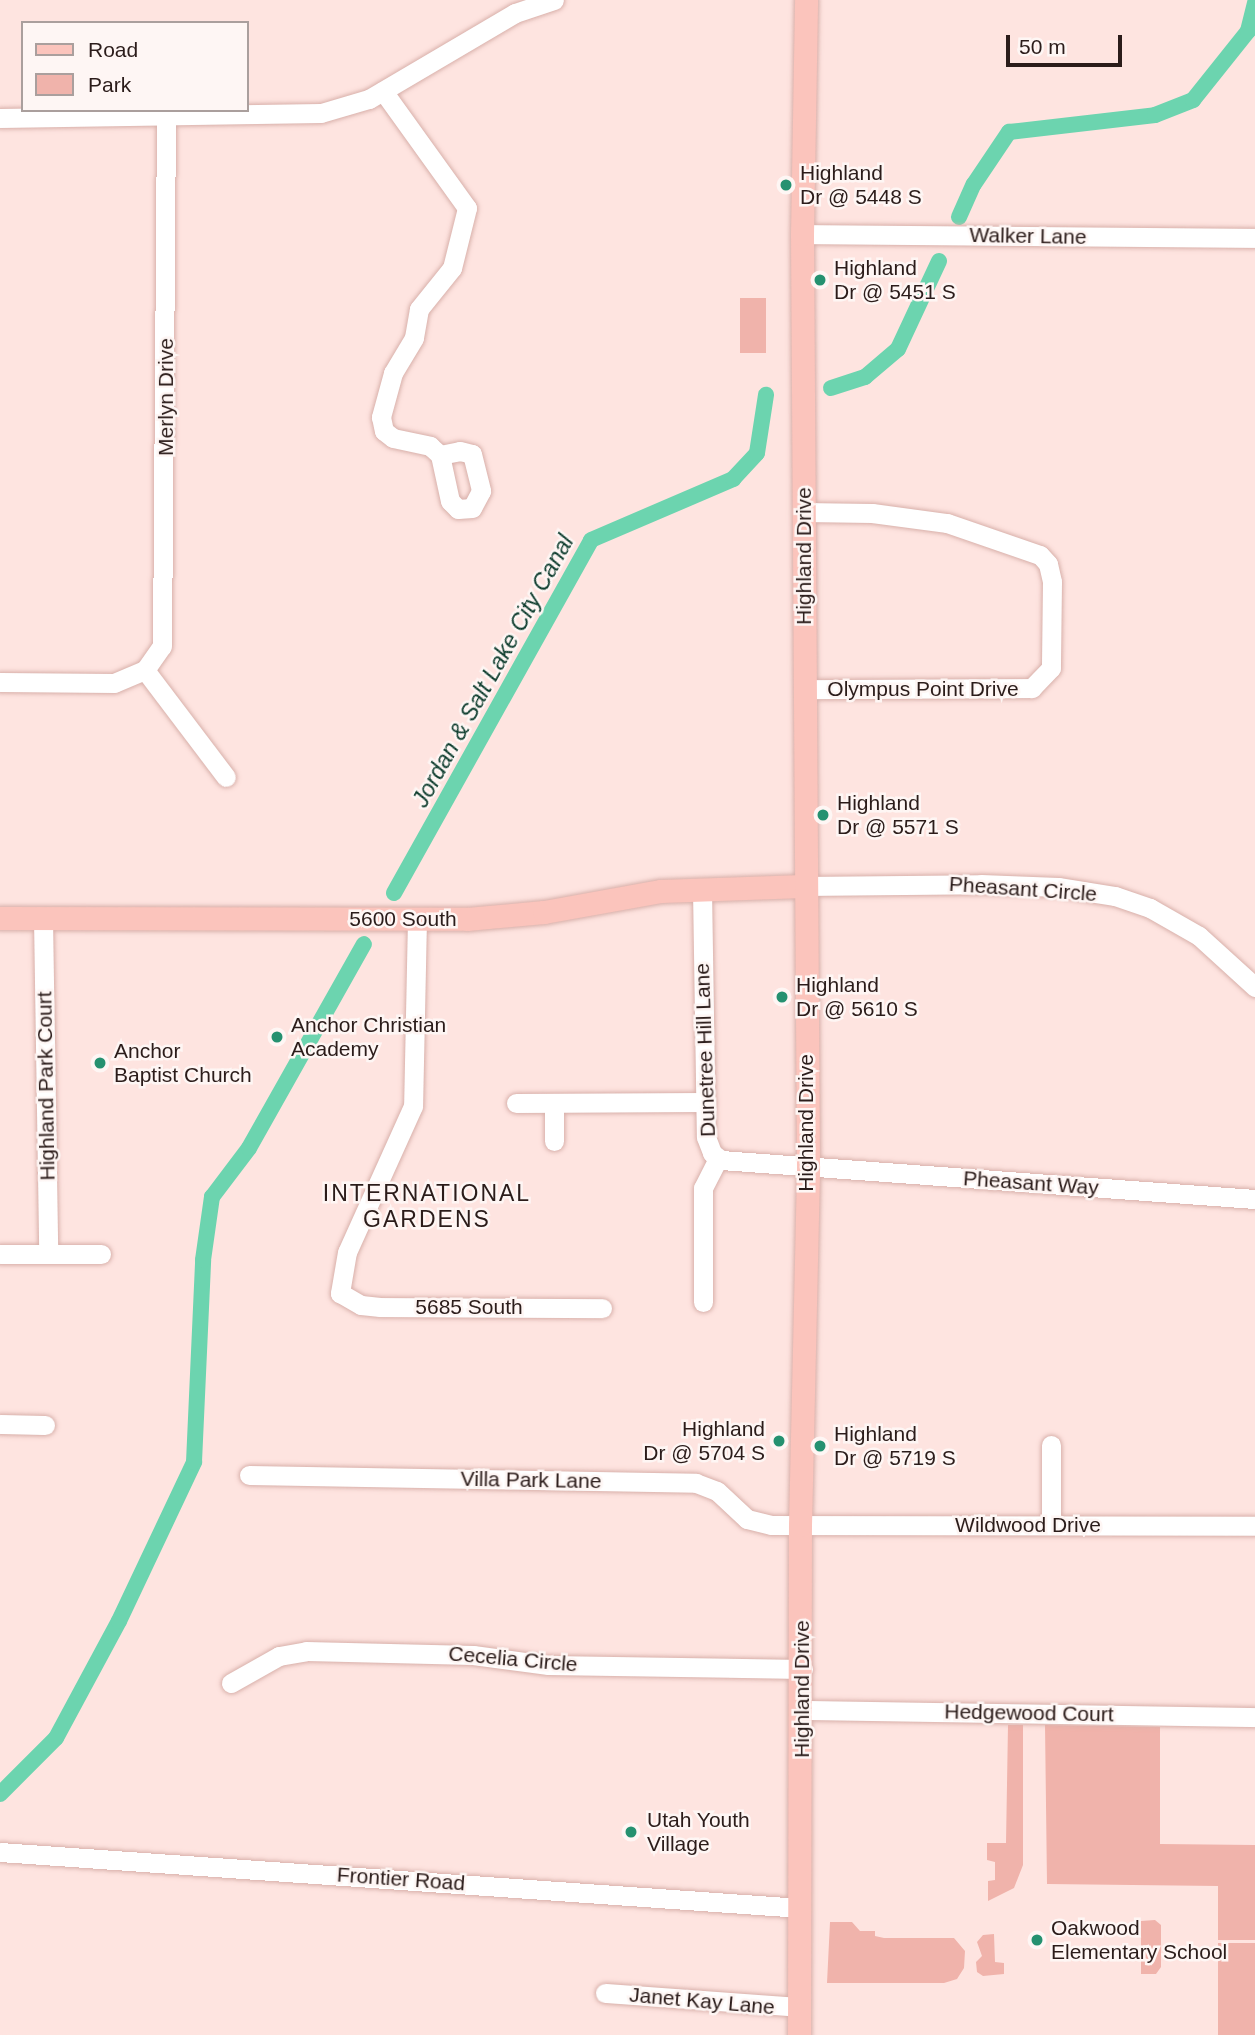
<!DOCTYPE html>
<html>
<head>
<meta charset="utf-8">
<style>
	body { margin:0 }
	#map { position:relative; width:1255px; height:2035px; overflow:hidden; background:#fee4e0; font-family:Helvetica,sans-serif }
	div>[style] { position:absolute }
	.green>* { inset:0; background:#f0b3ab; transform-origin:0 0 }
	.canal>* { height:16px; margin:-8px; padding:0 8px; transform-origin:8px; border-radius:8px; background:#6cd4af }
	.roads { filter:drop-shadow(0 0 2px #d8b0aa) drop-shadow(0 0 2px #d8b0aa) }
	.minor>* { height:19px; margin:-9.5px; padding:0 9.5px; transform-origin:9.5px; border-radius:9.5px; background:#fff }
	.major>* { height:23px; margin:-11.5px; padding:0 11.5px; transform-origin:11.5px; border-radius:11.5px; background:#fbc4bc }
	.dots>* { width:19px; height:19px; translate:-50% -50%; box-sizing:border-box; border:4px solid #fef6f4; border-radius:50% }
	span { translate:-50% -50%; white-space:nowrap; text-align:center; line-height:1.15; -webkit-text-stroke:5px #fef6f4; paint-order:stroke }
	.poi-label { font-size:21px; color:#2b1c1a }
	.left { translate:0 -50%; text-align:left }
	.right { translate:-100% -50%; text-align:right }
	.street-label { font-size:21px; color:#2b1c1a }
	.water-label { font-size:23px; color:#0d3c2d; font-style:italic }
	.neighbourhood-label { font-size:23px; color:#2b1c1a; letter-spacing:2px }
	.legend { position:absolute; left:21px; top:21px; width:228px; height:91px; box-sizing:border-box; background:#fef6f4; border:2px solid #aa9f9d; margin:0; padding:9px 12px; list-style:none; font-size:21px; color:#2b1c1a }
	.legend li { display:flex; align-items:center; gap:14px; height:35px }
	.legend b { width:35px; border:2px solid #aa9f9d }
	.scale { position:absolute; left:1006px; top:35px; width:116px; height:32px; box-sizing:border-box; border:4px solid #2b1c1a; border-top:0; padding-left:9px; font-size:21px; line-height:24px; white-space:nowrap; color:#2b1c1a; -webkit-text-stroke:5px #fef6f4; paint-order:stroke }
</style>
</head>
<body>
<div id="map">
	<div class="green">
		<div style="left:740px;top:298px;width:26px;height:55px"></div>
		<div style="clip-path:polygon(1008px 1725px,1023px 1725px,1023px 1865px,1014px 1888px,988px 1901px,988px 1881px,995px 1880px,995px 1862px,987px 1860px,987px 1843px,1006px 1843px)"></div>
		<div style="clip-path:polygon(1045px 1725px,1160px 1727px,1160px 1844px,1255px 1845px,1255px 1940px,1218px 1940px,1218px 1886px,1047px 1884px)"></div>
		<div style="clip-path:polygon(1155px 1920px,1161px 1925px,1161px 1967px,1156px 1974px,1141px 1974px,1141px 1921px)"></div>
		<div style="clip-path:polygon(830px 1922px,852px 1922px,860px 1931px,875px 1931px,875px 1936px,884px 1938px,954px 1938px,965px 1951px,964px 1968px,957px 1979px,944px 1983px,827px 1983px)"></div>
		<div style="clip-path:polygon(994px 1934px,995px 1962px,1004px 1963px,1004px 1974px,983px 1976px,977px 1972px,976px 1962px,982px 1956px,977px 1942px,983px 1935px)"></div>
		<div style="left:1218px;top:1943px;width:37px;height:92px"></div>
	</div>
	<div class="canal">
		<div style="left:959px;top:217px;width:36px;rotate:-66deg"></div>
		<div style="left:974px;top:184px;width:63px;rotate:-56.1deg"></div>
		<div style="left:1009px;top:132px;width:147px;rotate:-6.6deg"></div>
		<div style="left:1155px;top:115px;width:41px;rotate:-21.5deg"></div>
		<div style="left:1193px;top:100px;width:88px;rotate:-51.4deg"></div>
		<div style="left:1248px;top:31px;width:30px;rotate:-76deg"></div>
		<div style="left:831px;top:388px;width:36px;rotate:-18deg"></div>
		<div style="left:865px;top:377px;width:43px;rotate:-40.3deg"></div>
		<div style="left:898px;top:349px;width:97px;rotate:-65deg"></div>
		<div style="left:394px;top:893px;width:404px;rotate:-60.8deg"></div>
		<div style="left:591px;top:540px;width:155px;rotate:-23.2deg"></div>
		<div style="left:733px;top:479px;width:35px;rotate:-47deg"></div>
		<div style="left:757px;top:453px;width:59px;rotate:-81.2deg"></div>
		<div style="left:0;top:1794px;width:79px;rotate:-45deg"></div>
		<div style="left:56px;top:1738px;width:133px;rotate:-61.7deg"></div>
		<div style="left:119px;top:1621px;width:176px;rotate:-64.7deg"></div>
		<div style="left:194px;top:1462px;width:202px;rotate:-87.4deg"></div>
		<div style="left:203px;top:1260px;width:64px;rotate:-81.9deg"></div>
		<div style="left:212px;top:1197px;width:61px;rotate:-52.9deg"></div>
		<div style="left:249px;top:1148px;width:234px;rotate:-60.6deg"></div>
	</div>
	<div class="roads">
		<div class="minor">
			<div style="left:383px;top:91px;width:144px;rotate:54.3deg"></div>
			<div style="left:467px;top:208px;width:62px;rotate:104deg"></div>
			<div style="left:452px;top:268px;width:53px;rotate:128.8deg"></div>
			<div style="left:419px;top:309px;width:29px;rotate:100deg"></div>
			<div style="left:414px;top:338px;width:41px;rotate:121deg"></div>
			<div style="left:393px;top:373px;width:46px;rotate:105.3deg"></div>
			<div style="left:381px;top:417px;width:14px;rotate:78deg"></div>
			<div style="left:384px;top:431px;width:11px;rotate:38deg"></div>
			<div style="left:393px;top:438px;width:38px;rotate:12deg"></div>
			<div style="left:430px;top:446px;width:13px;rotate:42deg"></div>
			<div style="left:440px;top:455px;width:20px;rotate:-11deg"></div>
			<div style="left:460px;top:451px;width:12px;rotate:14deg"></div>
			<div style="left:472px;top:454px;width:38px;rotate:76deg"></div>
			<div style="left:481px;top:491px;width:19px;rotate:118deg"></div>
			<div style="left:472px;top:508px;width:14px;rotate:176deg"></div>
			<div style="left:458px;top:509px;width:11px;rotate:-135deg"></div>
			<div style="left:450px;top:501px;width:47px;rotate:-102.3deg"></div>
			<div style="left:0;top:118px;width:321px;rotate:-0.9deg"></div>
			<div style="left:321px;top:113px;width:50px;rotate:-16.3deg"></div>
			<div style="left:369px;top:99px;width:169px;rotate:-30.5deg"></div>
			<div style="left:515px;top:13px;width:41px;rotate:-18.4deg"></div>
			<div style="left:802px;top:234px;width:453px;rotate:0.5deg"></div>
			<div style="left:803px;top:512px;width:69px;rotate:0.8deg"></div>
			<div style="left:872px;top:513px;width:76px;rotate:7.6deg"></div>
			<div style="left:947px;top:523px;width:98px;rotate:19deg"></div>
			<div style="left:1040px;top:555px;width:12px;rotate:48deg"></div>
			<div style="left:1048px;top:564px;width:18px;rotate:77deg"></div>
			<div style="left:1052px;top:582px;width:86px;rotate:90.7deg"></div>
			<div style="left:1051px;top:668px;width:28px;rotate:134deg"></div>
			<div style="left:1032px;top:688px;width:228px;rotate:179.7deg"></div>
			<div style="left:145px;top:670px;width:134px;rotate:52.9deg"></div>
			<div style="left:0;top:682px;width:114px;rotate:0.5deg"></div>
			<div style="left:114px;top:683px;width:34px;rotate:-23deg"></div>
			<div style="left:145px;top:670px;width:29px;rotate:-55deg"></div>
			<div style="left:162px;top:646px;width:528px;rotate:-89.57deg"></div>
			<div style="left:803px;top:886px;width:178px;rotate:-0.6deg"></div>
			<div style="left:981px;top:884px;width:77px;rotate:2.2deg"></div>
			<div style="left:1058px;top:887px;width:58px;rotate:9deg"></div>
			<div style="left:1115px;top:896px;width:37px;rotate:19deg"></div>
			<div style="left:1150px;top:908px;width:56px;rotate:29.7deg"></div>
			<div style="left:1199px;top:936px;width:76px;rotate:42.3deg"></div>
			<div style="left:702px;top:889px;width:248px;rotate:89.1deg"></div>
			<div style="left:706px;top:1137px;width:17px;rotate:69deg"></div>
			<div style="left:712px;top:1153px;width:11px;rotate:38deg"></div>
			<div style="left:721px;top:1160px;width:535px;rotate:4.18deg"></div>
			<div style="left:43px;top:918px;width:336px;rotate:89.1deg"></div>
			<div style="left:417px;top:919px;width:187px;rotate:91.2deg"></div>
			<div style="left:413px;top:1106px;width:160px;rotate:114.3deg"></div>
			<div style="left:347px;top:1252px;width:42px;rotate:99.7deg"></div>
			<div style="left:340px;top:1293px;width:24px;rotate:30deg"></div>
			<div style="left:361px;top:1305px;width:19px;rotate:6deg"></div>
			<div style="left:380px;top:1307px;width:222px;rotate:0.3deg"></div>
			<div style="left:516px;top:1103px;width:190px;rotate:-0.3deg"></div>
			<div style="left:554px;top:1141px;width:38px;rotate:-90deg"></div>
			<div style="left:0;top:1254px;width:101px"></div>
			<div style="left:703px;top:1302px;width:114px;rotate:-90deg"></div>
			<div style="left:703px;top:1188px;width:33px;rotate:-63deg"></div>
			<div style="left:0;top:1424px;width:45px;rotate:1.3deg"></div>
			<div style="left:249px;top:1475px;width:447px;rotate:1deg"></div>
			<div style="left:696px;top:1483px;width:22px;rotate:21deg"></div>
			<div style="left:717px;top:1491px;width:41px;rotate:43deg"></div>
			<div style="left:747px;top:1519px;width:25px;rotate:14deg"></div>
			<div style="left:771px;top:1525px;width:484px;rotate:0.1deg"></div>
			<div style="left:1051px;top:1525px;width:80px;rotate:-90deg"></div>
			<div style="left:231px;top:1683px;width:55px;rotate:-29.4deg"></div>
			<div style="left:279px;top:1656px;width:27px;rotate:-10deg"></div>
			<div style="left:306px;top:1651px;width:167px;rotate:1.4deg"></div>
			<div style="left:473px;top:1655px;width:76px;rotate:7.6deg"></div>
			<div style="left:548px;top:1665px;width:255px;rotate:0.9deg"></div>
			<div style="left:802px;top:1710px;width:453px;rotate:0.9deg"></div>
			<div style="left:0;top:1852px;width:803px;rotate:4deg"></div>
			<div style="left:605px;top:1993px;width:195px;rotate:4.1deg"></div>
		</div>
		<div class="major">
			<div style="left:0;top:918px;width:467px;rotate:0.1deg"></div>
			<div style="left:467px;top:919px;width:77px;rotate:-5.2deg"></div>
			<div style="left:544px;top:912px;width:119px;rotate:-10.2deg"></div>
			<div style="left:661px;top:891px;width:142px;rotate:-2deg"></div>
			<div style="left:799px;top:2035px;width:510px;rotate:-89.89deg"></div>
			<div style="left:800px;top:1525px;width:359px;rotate:-88.7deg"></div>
			<div style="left:808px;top:1166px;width:932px;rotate:-90.37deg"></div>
			<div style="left:802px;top:234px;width:234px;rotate:-89deg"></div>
		</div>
	</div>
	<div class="dots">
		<div style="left:786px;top:185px;background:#259170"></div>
		<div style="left:820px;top:280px;background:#259170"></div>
		<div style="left:823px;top:815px;background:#259170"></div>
		<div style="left:782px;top:997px;background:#259170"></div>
		<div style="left:277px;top:1037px;background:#259170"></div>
		<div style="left:100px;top:1063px;background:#259170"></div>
		<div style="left:779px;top:1441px;background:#259170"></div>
		<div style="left:820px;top:1446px;background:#259170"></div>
		<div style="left:631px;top:1832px;background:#259170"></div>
		<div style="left:1037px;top:1940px;background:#259170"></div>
	</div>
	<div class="poi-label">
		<span class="left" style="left:800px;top:185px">Highland<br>Dr @ 5448 S</span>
		<span class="left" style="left:834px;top:280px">Highland<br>Dr @ 5451 S</span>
		<span class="left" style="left:837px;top:815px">Highland<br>Dr @ 5571 S</span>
		<span class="left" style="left:796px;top:997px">Highland<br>Dr @ 5610 S</span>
		<span class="left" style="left:291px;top:1037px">Anchor Christian<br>Academy</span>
		<span class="left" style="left:114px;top:1063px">Anchor<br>Baptist Church</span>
		<span class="right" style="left:765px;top:1441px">Highland<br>Dr @ 5704 S</span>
		<span class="left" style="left:834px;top:1446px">Highland<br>Dr @ 5719 S</span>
		<span class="left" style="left:647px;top:1832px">Utah Youth<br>Village</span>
		<span class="left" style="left:1051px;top:1940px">Oakwood<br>Elementary School</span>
	</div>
	<div class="street-label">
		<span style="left:1028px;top:236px;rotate:1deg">Walker Lane</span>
		<span style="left:166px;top:397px;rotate:-90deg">Merlyn Drive</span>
		<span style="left:804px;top:556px;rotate:-90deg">Highland Drive</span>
		<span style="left:923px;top:689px">Olympus Point Drive</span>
		<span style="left:1023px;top:889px;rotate:4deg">Pheasant Circle</span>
		<span style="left:403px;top:919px">5600 South</span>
		<span style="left:705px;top:1050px;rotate:-92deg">Dunetree Hill Lane</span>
		<span style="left:46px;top:1086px;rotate:-91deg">Highland Park Court</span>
		<span style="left:806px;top:1123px;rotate:-90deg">Highland Drive</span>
		<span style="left:1031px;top:1183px;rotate:4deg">Pheasant Way</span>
		<span style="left:469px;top:1307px">5685 South</span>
		<span style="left:531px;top:1480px;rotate:1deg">Villa Park Lane</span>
		<span style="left:1028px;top:1525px">Wildwood Drive</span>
		<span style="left:513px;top:1659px;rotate:5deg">Cecelia Circle</span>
		<span style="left:802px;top:1689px;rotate:-90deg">Highland Drive</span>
		<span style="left:1029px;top:1713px;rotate:1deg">Hedgewood Court</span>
		<span style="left:401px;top:1879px;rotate:4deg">Frontier Road</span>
		<span style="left:702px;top:2001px;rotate:5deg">Janet Kay Lane</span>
	</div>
	<div class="water-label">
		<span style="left:493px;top:671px;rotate:-61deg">Jordan &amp; Salt Lake City Canal</span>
	</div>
	<div class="neighbourhood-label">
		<span style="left:427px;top:1206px">INTERNATIONAL<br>GARDENS</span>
	</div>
	<ul class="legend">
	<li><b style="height:9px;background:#fbc4bc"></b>Road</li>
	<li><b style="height:19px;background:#f0b3ab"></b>Park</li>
	</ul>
	<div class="scale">50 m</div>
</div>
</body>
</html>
